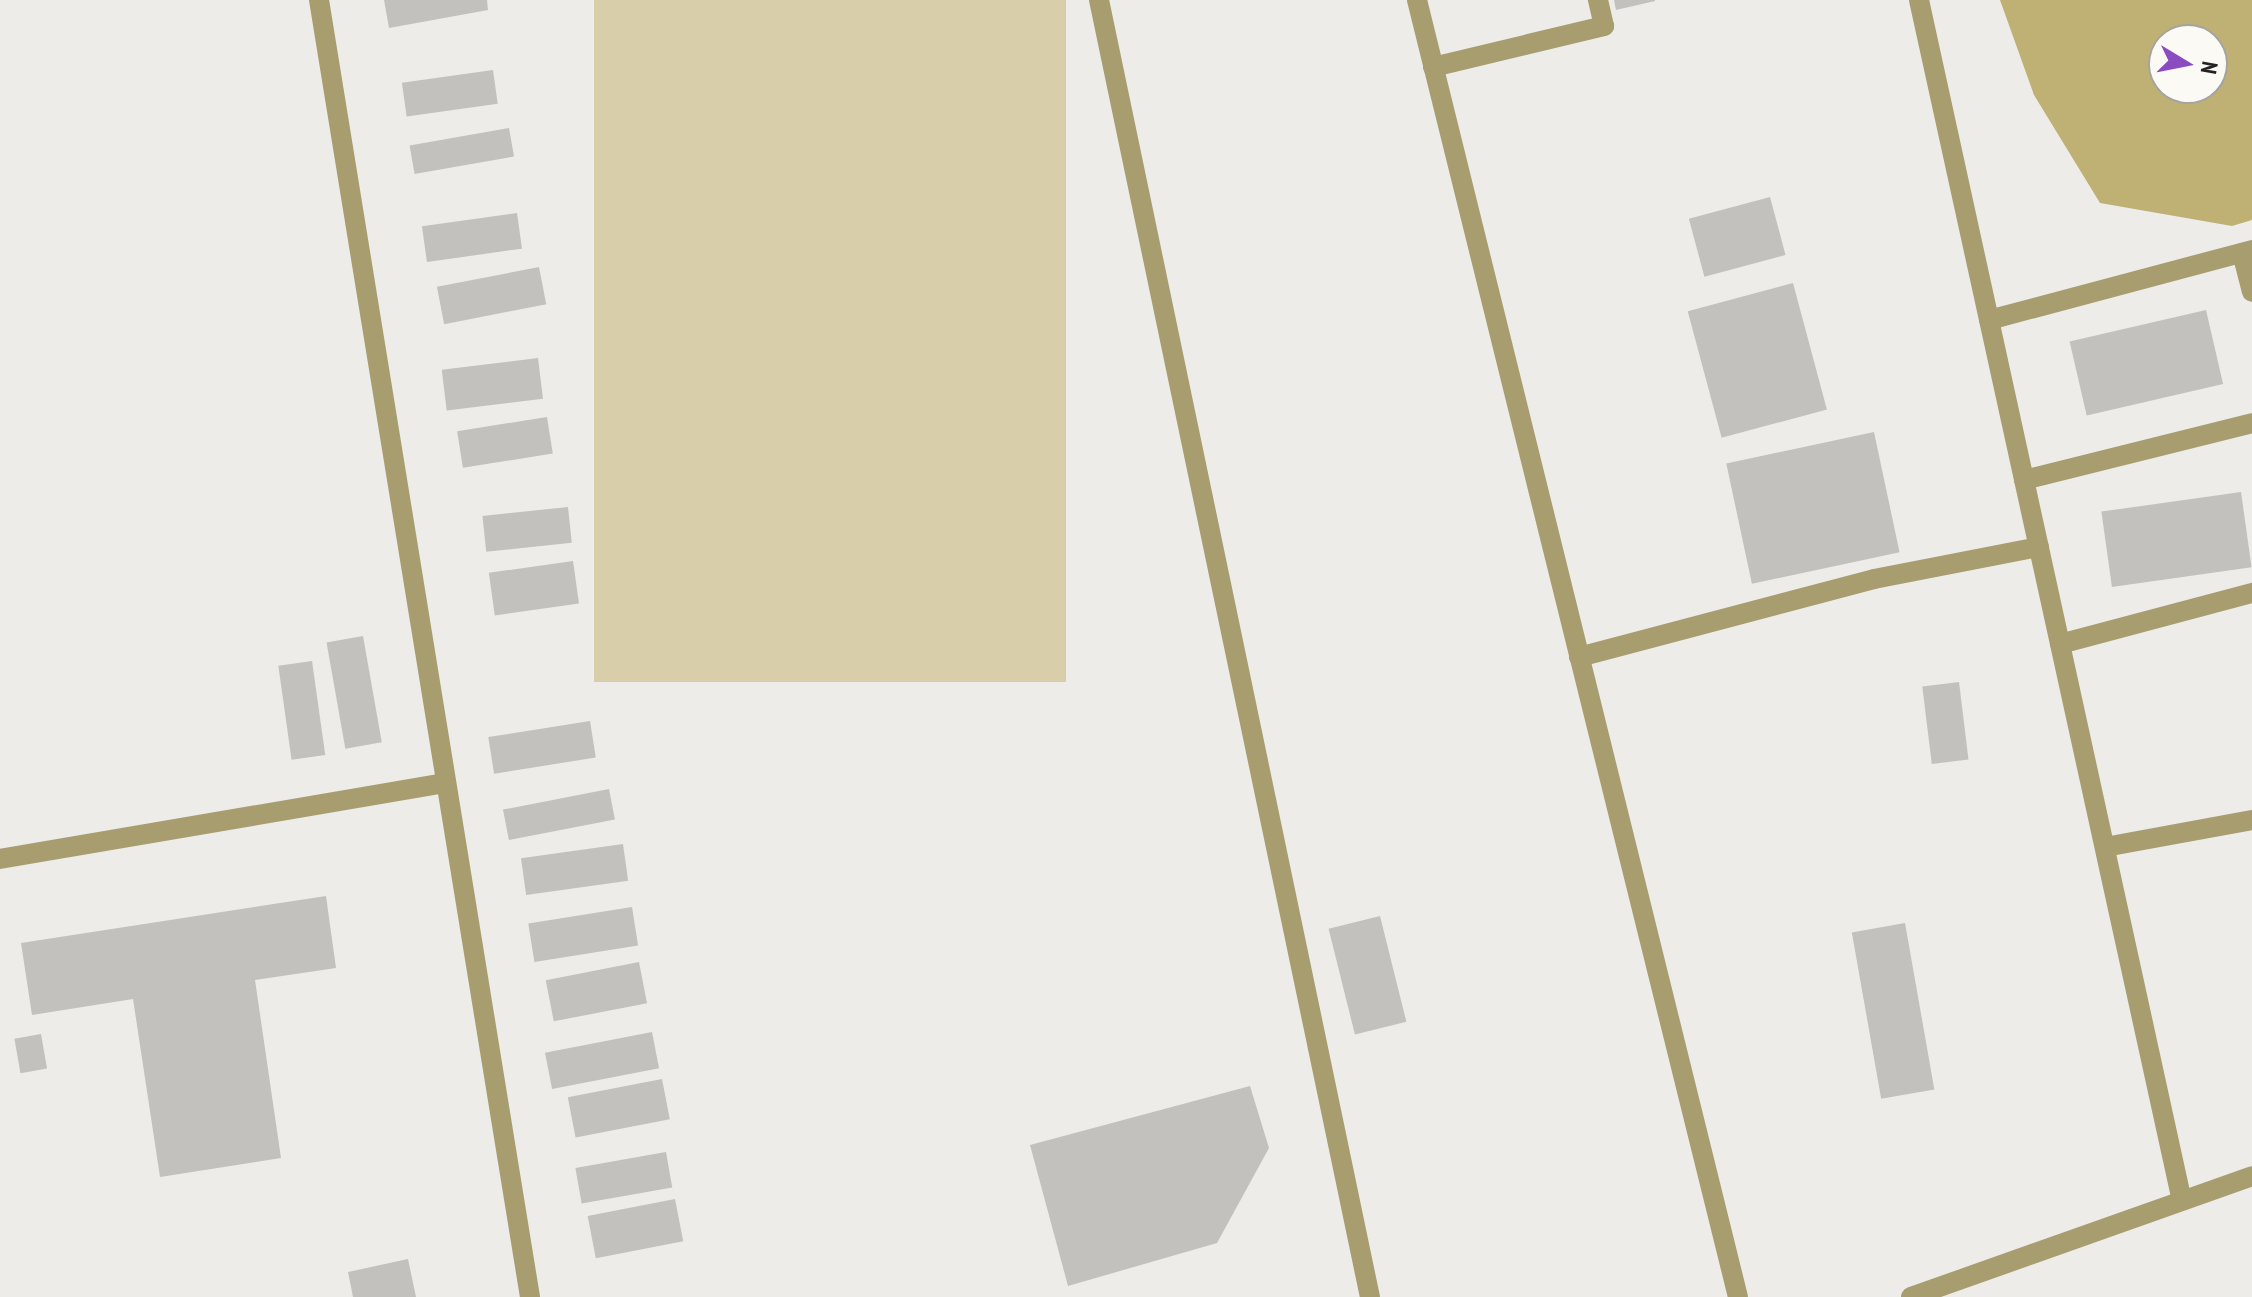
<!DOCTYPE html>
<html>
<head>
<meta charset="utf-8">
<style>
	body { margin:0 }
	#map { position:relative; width:2252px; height:1297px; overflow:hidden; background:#edece8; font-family:"PT Sans Narrow",sans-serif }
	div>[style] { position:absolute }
	.green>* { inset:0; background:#d8cfaa; transform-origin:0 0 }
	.forest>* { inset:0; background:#bfb174 }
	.building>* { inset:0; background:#c2c1bd; transform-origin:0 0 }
	.lane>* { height:20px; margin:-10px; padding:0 10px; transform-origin:10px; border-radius:10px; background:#a89d6f }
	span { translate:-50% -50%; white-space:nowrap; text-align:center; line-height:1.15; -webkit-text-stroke:6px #fbfaf5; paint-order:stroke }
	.north { position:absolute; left:2148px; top:24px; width:80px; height:80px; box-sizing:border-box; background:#fbfaf5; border:2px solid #a5a4a1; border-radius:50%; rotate:100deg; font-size:22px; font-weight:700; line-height:32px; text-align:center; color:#242322 }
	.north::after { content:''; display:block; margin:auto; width:28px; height:36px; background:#8b4bc1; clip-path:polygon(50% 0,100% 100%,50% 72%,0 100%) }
</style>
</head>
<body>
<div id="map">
	<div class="green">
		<div style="left:594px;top:0;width:472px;height:682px"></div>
	</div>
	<div class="forest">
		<div style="clip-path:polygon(evenodd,2000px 0,2252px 0,2252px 220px,2232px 226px,2100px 203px,2034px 95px,2000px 0,2164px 40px,2212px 40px,2212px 88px,2164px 88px,2164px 40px)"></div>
	</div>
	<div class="building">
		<div style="clip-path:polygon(384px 0,487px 0,488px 10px,389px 28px)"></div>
		<div style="clip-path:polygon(1614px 0,1655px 0,1655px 1px,1616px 10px)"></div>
		<div style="left:493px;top:70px;width:34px;height:92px;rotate:82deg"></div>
		<div style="left:509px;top:128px;width:29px;height:101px;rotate:80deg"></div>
		<div style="left:1770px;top:197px;width:60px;height:84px;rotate:75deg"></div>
		<div style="left:517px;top:213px;width:36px;height:96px;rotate:82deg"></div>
		<div style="left:539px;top:267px;width:38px;height:104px;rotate:79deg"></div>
		<div style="left:1793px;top:283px;width:131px;height:109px;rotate:75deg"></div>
		<div style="left:2206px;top:310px;width:76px;height:140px;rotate:77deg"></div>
		<div style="left:538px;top:358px;width:41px;height:97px;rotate:83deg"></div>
		<div style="left:547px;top:417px;width:37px;height:91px;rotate:81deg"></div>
		<div style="left:1874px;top:432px;width:123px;height:151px;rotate:78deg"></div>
		<div style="left:2241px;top:492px;width:76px;height:141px;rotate:82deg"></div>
		<div style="left:568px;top:507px;width:36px;height:86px;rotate:84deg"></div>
		<div style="left:573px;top:561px;width:43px;height:85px;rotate:82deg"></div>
		<div style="left:363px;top:636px;width:108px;height:37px;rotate:80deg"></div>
		<div style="left:312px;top:661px;width:95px;height:34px;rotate:82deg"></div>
		<div style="left:1959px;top:682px;width:78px;height:37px;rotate:83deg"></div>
		<div style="left:590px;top:721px;width:37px;height:103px;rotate:81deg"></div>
		<div style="left:609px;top:789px;width:31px;height:108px;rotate:79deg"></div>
		<div style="left:623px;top:844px;width:37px;height:103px;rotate:82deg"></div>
		<div style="clip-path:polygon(326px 896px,336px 968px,255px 980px,281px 1158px,160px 1177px,133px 999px,32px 1015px,21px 943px)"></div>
		<div style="left:632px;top:907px;width:39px;height:105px;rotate:81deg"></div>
		<div style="left:1380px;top:916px;width:109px;height:53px;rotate:76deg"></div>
		<div style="left:1905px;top:923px;width:169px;height:54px;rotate:80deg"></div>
		<div style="left:639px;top:962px;width:42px;height:95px;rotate:79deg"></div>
		<div style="left:652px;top:1032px;width:37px;height:109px;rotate:79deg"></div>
		<div style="left:41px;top:1034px;width:35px;height:27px;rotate:80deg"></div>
		<div style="left:662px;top:1079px;width:41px;height:96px;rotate:79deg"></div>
		<div style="clip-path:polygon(1250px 1086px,1269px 1148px,1217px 1243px,1068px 1286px,1030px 1145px)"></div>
		<div style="left:666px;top:1152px;width:36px;height:92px;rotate:80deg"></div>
		<div style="left:675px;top:1199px;width:43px;height:89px;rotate:79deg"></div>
		<div style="clip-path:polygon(408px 1259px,416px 1297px,353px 1297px,348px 1272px)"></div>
	</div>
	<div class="lane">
		<div style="left:319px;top:0;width:1314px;rotate:80.76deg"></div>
		<div style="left:1099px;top:0;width:1325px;rotate:78.2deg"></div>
		<div style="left:1417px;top:0;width:1336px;rotate:76.1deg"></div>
		<div style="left:1919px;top:0;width:1229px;rotate:77.65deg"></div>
		<div style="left:1433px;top:67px;width:176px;rotate:-13.5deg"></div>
		<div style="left:1604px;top:26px;width:27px;rotate:-103deg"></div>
		<div style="left:2242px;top:253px;width:40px;rotate:75.6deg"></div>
		<div style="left:1989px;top:320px;width:272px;rotate:-14.9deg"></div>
		<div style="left:2024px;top:480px;width:235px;rotate:-14deg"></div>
		<div style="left:2060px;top:644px;width:199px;rotate:-14.9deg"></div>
		<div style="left:1579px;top:657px;width:305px;rotate:-14.8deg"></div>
		<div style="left:1874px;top:579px;width:168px;rotate:-11deg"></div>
		<div style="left:2105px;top:847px;width:149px;rotate:-10.4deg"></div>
		<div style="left:0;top:859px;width:452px;rotate:-9.7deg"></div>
		<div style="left:1911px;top:1297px;width:362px;rotate:-19.5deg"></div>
	</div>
	<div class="north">N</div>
</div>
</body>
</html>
